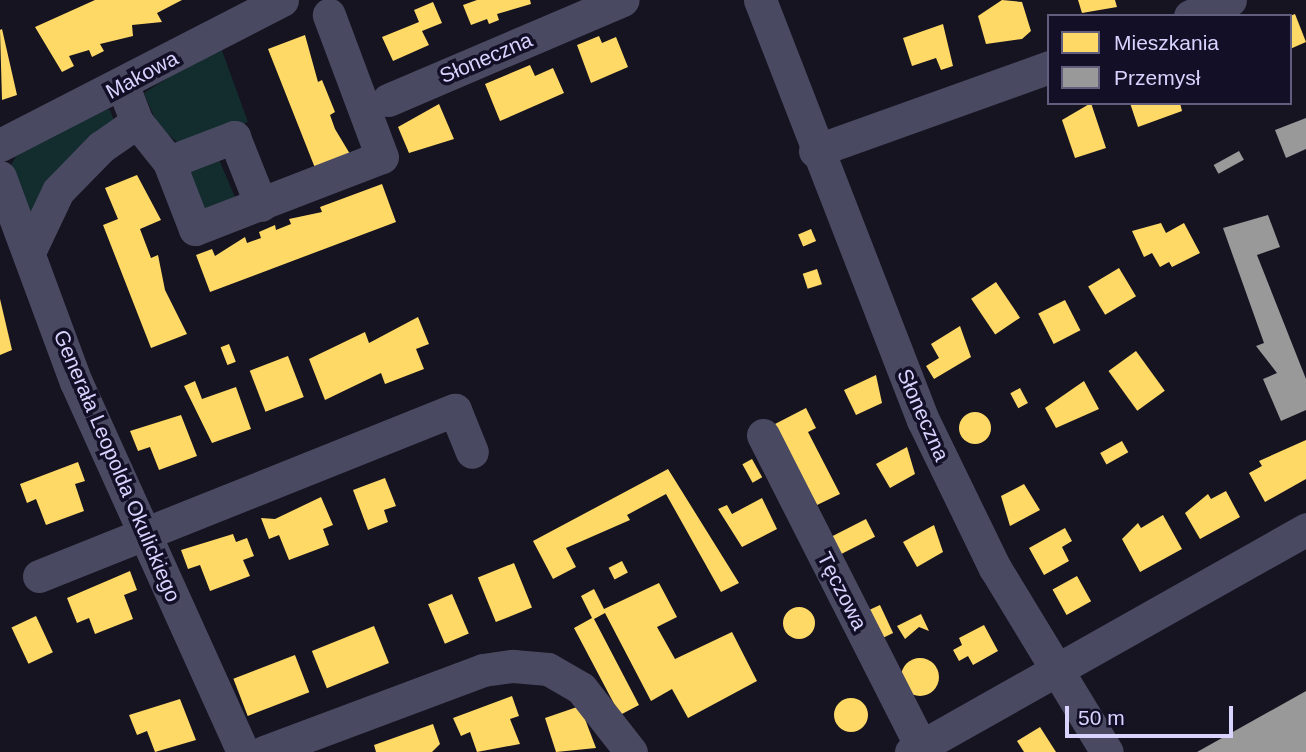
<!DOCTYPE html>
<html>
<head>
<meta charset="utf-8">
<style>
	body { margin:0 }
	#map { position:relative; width:1306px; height:752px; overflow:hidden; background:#161421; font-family:Helvetica,sans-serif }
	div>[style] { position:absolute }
	.green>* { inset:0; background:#132c2d }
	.homes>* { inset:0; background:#ffd966; transform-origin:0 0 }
	.round { border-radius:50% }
	.industry>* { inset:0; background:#999; transform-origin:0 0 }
	.minor>* { height:33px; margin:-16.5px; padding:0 16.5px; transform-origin:16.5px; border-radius:16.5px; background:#4a4962 }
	span { translate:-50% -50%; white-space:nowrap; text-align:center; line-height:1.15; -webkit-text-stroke:7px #130f26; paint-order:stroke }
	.street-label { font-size:21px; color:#d9d4ff }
	.legend { position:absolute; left:1047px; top:14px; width:245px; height:91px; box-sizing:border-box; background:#130f26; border:2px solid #625e7d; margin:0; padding:9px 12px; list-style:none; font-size:21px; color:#d9d4ff }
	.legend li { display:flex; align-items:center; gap:14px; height:35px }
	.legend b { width:35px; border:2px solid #625e7d }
	.scale { position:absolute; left:1065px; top:706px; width:168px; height:32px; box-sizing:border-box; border:4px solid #d9d4ff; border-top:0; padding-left:9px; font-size:21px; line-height:24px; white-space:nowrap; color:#d9d4ff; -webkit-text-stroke:5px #130f26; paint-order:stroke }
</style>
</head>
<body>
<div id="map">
	<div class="green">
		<div style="clip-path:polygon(220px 45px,248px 122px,183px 147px,158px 126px,144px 93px)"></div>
		<div style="clip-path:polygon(100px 108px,110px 110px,114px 120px,29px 224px,11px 165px,19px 151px)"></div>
		<div style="clip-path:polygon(218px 157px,237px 202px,209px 217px,180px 171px)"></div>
	</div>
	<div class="homes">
		<div style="clip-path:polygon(95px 0,182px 0,157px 13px,162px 22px,132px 25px,133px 36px,100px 44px,104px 51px,92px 57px,89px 50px,69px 56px,74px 66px,62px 72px,35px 27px)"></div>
		<div style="clip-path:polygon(477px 0,530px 0,531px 4px,497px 14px,499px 20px,489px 24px,487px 19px,471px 25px,463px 5px)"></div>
		<div style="clip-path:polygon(1002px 0,1022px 2px,1031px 31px,1022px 39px,986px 44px,978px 16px)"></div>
		<div style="clip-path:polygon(1078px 0,1115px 0,1117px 7px,1082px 13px)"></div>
		<div style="clip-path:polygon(433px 2px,442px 23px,422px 31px,429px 45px,393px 61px,382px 37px,419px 22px,414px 10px)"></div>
		<div style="clip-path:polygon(1295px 14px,1306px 42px,1290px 49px,1290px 16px)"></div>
		<div style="clip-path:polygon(943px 24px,953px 66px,941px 70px,936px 58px,912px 66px,903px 38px)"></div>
		<div style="clip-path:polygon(2px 29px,17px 95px,2px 100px,0 30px)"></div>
		<div style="clip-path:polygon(305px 35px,318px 82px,322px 80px,335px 112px,330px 115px,335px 129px,353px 159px,317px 173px,268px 49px)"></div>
		<div style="clip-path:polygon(599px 36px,602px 43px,616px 37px,628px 67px,591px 83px,577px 45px)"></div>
		<div style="clip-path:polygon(530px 65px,535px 76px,553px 68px,564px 93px,500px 121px,485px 84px)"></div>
		<div style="clip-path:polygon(1091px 103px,1106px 148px,1075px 158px,1062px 120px)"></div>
		<div style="clip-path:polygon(1130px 103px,1180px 103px,1182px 111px,1138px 127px)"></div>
		<div style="clip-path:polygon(439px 104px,454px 139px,409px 153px,398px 127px)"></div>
		<div style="clip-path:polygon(137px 175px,161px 220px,140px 229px,151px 258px,158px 255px,165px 290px,187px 334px,151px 348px,103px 225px,118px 219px,105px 188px)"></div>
		<div style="clip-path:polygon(382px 184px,396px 222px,210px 292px,196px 255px,212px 249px,215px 256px,245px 237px,247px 243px,261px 238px,259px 232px,275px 225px,276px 230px,291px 224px,289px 219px,322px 212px,320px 207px)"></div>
		<div style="clip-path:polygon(1161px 223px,1166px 233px,1184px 223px,1200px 253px,1172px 267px,1169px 262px,1160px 267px,1152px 253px,1144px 257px,1132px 231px)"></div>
		<div style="left:811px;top:229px;width:13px;height:14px;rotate:67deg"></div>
		<div style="left:1119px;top:268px;width:33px;height:36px;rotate:59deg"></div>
		<div style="left:817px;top:269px;width:16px;height:15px;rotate:72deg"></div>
		<div style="left:996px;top:282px;width:43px;height:30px;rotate:56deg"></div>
		<div style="clip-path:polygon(0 299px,12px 350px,0 355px)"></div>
		<div style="left:1065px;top:300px;width:34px;height:30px;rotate:63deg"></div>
		<div style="clip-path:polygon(418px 317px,429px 344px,416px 349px,424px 369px,385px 384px,381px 373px,325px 400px,309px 359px,365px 332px,369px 343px)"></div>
		<div style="clip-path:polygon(960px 326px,971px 357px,934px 379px,926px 366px,939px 358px,931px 344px)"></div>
		<div style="left:229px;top:344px;width:19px;height:9px;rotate:69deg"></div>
		<div style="left:1136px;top:351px;width:49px;height:34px;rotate:54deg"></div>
		<div style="left:288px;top:356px;width:44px;height:41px;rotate:69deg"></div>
		<div style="clip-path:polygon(876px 375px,882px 403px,856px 415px,844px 390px)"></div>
		<div style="clip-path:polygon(195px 381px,202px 399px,236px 387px,251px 429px,212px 443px,184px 386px)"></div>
		<div style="clip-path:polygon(1084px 381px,1099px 409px,1056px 428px,1045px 408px)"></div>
		<div style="left:1020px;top:388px;width:17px;height:11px;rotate:62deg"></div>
		<div style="clip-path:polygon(806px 408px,816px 428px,808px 432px,840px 494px,817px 505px,775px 424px)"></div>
		<div class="round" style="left:959px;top:412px;width:32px;height:32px"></div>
		<div style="clip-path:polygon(181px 415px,197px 456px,159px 470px,150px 447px,138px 451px,130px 431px)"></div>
		<div style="clip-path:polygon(1306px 440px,1306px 479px,1265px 502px,1249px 473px,1262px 466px,1259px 461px)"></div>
		<div style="left:1122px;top:441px;width:13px;height:25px;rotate:61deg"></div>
		<div style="clip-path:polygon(907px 447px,915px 474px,890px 488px,876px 464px)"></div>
		<div style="left:752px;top:459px;width:21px;height:11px;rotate:61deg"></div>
		<div style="clip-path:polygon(78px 462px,85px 481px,75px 484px,84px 511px,46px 525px,36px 499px,27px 503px,20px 484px)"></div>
		<div style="clip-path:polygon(668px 469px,739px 583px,721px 592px,666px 494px,627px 515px,630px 520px,566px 548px,576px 567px,553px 579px,533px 541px)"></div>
		<div style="clip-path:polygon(385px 478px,396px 506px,384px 510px,388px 522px,368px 530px,353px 490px)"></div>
		<div style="clip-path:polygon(1024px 484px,1040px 510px,1010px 526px,1001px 496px)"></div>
		<div style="clip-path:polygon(1226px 491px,1240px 517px,1200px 539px,1185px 513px,1208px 494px,1211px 499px)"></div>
		<div style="clip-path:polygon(321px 497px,333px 525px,323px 529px,329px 545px,289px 560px,279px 535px,269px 539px,261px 518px,275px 519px)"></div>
		<div style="clip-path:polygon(762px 498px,777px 529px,742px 547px,718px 509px,727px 505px,732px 514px)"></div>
		<div style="clip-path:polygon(1163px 515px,1182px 549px,1140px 572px,1122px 539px,1138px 523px,1141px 528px)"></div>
		<div style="left:866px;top:519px;width:20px;height:39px;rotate:63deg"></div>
		<div style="clip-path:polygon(934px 525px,943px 552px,917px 567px,903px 542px)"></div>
		<div style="clip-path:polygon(1065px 528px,1072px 541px,1062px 547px,1069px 561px,1044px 575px,1029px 548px)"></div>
		<div style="clip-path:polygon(233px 534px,236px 542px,247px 538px,254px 556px,243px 560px,250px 576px,210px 591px,200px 565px,188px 569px,181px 550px)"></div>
		<div style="left:622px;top:561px;width:13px;height:15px;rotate:63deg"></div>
		<div style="left:514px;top:563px;width:48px;height:39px;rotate:68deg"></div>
		<div style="clip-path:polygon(130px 571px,137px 590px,124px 595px,133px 619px,95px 634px,89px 618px,77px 623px,67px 598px)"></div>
		<div style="left:1077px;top:576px;width:29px;height:28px;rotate:61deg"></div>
		<div style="clip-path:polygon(659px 583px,677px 617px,657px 627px,675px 659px,732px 632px,757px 681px,688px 718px,672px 689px,651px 701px,605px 613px,594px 619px,639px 705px,620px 715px,574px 628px,592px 618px,581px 596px,594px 589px,604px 609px)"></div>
		<div style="left:452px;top:594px;width:43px;height:26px;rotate:67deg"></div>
		<div style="left:880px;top:605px;width:31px;height:12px;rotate:65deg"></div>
		<div class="round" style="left:783px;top:607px;width:32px;height:32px"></div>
		<div style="clip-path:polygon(921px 614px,929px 631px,919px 627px,905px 639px,897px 626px)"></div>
		<div style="left:36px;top:616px;width:40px;height:27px;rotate:65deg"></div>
		<div style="clip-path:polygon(984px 625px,998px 651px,973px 665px,968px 656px,959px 661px,953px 650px,962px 645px,959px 638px)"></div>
		<div style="left:374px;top:626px;width:40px;height:67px;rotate:68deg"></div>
		<div style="left:295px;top:655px;width:40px;height:66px;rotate:69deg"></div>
		<div class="round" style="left:901px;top:658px;width:38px;height:38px"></div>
		<div style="clip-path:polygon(512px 696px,519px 716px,510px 719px,520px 744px,477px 752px,470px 732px,461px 736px,453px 718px)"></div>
		<div class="round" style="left:834px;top:698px;width:34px;height:34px"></div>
		<div style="clip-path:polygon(180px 699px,196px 740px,155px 752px,147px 731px,137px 735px,129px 715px)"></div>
		<div style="clip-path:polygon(580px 706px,596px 748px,556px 752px,545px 718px)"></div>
		<div style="clip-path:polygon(433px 724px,440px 744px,432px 752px,376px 752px,374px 745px)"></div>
		<div style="clip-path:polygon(1040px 727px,1056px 752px,1024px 752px,1017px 741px)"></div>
	</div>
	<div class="industry">
		<div style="clip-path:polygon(1306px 118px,1306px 149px,1286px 158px,1275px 130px)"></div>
		<div style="left:1239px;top:151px;width:10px;height:29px;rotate:61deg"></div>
		<div style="clip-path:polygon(1268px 215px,1280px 247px,1257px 255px,1306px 379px,1306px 410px,1281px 421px,1263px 379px,1277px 373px,1256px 346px,1264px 343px,1223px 228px)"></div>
		<div style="clip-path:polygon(1306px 691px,1306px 752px,1197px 752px)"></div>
	</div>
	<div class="minor">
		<div style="left:760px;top:0;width:451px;rotate:68.8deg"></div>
		<div style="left:923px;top:420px;width:165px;rotate:64.1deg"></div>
		<div style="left:995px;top:568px;width:215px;rotate:58.7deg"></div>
		<div style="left:1190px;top:16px;width:43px;rotate:-21.8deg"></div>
		<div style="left:123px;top:86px;width:39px;rotate:69deg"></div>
		<div style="left:137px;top:122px;width:51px;rotate:51.3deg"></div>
		<div style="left:169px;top:162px;width:72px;rotate:68.8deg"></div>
		<div style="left:195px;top:229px;width:200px;rotate:-21.1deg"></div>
		<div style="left:382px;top:157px;width:152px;rotate:-110.5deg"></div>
		<div style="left:388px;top:100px;width:255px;rotate:-23.1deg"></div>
		<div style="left:0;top:145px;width:317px;rotate:-27.2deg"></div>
		<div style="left:815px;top:151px;width:249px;rotate:-19.7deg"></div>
		<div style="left:169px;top:162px;width:70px;rotate:-21deg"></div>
		<div style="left:234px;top:137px;width:73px;rotate:68.3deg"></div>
		<div style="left:0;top:177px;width:219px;rotate:69.7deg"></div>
		<div style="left:76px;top:382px;width:406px;rotate:65.7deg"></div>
		<div style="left:30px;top:250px;width:65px;rotate:-64.6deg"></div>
		<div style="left:58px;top:191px;width:62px;rotate:-45.7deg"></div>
		<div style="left:101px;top:147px;width:44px;rotate:-34.8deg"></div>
		<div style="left:763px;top:435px;width:349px;rotate:63.1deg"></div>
		<div style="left:39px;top:576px;width:448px;rotate:-21.8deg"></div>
		<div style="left:455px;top:410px;width:45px;rotate:68deg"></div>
		<div style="left:264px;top:752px;width:234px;rotate:-20.5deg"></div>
		<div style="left:483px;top:670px;width:30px;rotate:-8deg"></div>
		<div style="left:513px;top:666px;width:35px;rotate:5deg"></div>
		<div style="left:548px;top:669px;width:38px;rotate:30deg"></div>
		<div style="left:581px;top:688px;width:81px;rotate:52deg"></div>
		<div style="left:911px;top:752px;width:454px;rotate:-29.4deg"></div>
	</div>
	<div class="street-label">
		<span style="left:486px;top:58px;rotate:-23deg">Słoneczna</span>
		<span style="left:142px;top:75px;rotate:-28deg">Makowa</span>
		<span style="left:923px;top:415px;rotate:66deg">Słoneczna</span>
		<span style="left:117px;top:466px;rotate:67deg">Generała Leopolda Okulickiego</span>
		<span style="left:842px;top:591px;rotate:63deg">Tęczowa</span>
	</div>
	<ul class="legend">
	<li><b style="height:19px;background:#ffd966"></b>Mieszkania</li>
	<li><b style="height:19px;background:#999"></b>Przemysł</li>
	</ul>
	<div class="scale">50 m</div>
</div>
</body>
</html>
